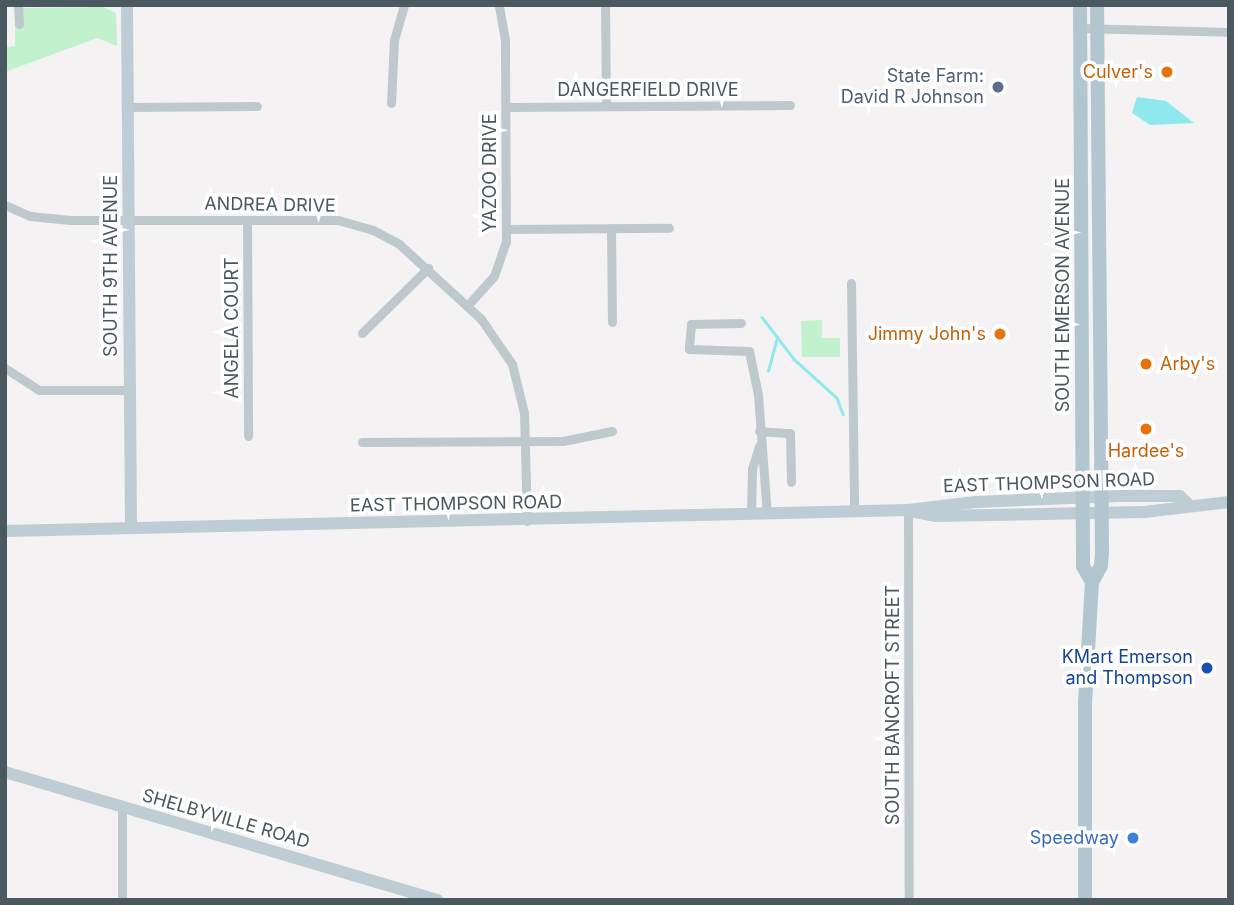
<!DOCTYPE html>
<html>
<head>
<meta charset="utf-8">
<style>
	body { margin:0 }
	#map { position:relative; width:1234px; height:905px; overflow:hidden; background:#f4f2f3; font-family:Inter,sans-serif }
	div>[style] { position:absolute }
	.green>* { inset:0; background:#c2f1cd }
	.water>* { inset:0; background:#8fe8ee }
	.stream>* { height:2.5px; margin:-1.25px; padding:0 1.25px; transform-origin:1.25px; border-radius:1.25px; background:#8fe8ee }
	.street>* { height:9px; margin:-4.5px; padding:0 4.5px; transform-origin:4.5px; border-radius:4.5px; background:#bec9ce }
	.secondary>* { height:12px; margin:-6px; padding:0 6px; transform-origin:6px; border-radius:6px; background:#beccd3 }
	.primary>* { height:14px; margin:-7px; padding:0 7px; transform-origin:7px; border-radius:7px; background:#b2c6d0 }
	.dots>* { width:19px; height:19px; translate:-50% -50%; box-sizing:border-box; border:4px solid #fff; border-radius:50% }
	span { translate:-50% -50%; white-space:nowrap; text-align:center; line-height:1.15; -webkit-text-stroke:7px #fff; paint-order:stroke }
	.food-label { font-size:18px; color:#c56008 }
	.right { translate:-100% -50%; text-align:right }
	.left { translate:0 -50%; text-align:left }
	.service-label { font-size:18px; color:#4e5e75 }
	.street-label { font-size:18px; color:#4a5960 }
	.transit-label { font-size:18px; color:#164399 }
	.shop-label { font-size:18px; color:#366cbe }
	.frame { position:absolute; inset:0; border:7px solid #4a5960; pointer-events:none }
</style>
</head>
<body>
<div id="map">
	<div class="green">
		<div style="clip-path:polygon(103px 7px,116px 13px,117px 46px,97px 38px,5px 72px,5px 47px,15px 46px,15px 8px)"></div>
		<div style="clip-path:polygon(822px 320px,822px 338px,840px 338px,840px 357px,802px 357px,801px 321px)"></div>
	</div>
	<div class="water">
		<div style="clip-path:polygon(1137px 97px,1166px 101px,1194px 123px,1150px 125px,1132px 113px)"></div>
	</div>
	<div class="stream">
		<div style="left:762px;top:317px;width:53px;rotate:52.7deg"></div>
		<div style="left:794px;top:359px;width:58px;rotate:42.2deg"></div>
		<div style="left:837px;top:398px;width:17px;rotate:69deg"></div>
		<div style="left:768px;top:371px;width:35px;rotate:-75deg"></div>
	</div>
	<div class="street">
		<div style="left:18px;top:5px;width:19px;rotate:87deg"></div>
		<div style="left:605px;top:5px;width:101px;rotate:89.4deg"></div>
		<div style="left:1081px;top:28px;width:148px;rotate:1.5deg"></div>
		<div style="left:391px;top:103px;width:63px;rotate:-87.3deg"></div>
		<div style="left:394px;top:40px;width:36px;rotate:-74deg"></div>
		<div style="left:127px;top:107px;width:130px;rotate:-0.4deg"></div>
		<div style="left:506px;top:107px;width:284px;rotate:-0.4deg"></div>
		<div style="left:5px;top:205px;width:27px;rotate:24deg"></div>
		<div style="left:30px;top:216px;width:40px;rotate:5.7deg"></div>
		<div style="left:70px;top:220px;width:268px"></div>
		<div style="left:338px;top:220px;width:36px;rotate:16deg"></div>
		<div style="left:373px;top:230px;width:30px;rotate:28deg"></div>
		<div style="left:399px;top:244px;width:111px;rotate:42.4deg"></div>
		<div style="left:481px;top:319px;width:55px;rotate:55.4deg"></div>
		<div style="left:512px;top:364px;width:50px;rotate:76.2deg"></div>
		<div style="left:524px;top:413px;width:108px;rotate:88.4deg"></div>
		<div style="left:247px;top:220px;width:216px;rotate:89.7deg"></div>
		<div style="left:611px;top:228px;width:94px;rotate:89.4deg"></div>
		<div style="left:507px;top:229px;width:162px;rotate:-0.4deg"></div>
		<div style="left:851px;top:283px;width:229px;rotate:89.2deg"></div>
		<div style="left:467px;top:306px;width:40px;rotate:-48deg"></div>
		<div style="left:494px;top:276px;width:36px;rotate:-71deg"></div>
		<div style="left:506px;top:242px;width:202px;rotate:-90.3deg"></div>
		<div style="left:505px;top:40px;width:36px;rotate:-100deg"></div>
		<div style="left:741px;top:323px;width:50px;rotate:178.9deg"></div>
		<div style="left:691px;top:324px;width:25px;rotate:95deg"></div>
		<div style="left:689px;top:349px;width:60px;rotate:1.9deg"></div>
		<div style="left:749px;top:351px;width:45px;rotate:78.4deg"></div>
		<div style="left:758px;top:395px;width:119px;rotate:85.7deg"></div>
		<div style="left:362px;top:333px;width:93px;rotate:-44.6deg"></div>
		<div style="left:5px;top:368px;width:40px;rotate:32.9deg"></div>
		<div style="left:39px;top:390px;width:90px"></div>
		<div style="left:759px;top:431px;width:31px;rotate:4deg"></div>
		<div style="left:790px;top:433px;width:49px;rotate:88.8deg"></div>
		<div style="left:362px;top:442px;width:201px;rotate:-0.3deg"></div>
		<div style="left:563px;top:441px;width:50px;rotate:-11.5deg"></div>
		<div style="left:908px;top:510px;width:390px;rotate:89.9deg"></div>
		<div style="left:751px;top:514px;width:45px;rotate:-88.7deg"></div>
		<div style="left:752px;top:469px;width:24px;rotate:-73deg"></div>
		<div style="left:122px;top:807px;width:93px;rotate:90deg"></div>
	</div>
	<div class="secondary">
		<div style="left:127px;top:5px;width:522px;rotate:89.56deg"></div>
		<div style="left:910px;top:511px;width:25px;rotate:11deg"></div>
		<div style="left:935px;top:516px;width:209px;rotate:-1.1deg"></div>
		<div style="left:1144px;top:512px;width:86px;rotate:-6.7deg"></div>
		<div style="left:5px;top:531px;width:903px;rotate:-1.33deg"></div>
		<div style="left:908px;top:510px;width:68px;rotate:-6.7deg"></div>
		<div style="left:976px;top:502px;width:143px;rotate:-2.4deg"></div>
		<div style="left:1119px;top:496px;width:61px"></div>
		<div style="left:1180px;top:496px;width:11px;rotate:45deg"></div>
		<div style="left:5px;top:772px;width:451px;rotate:16.5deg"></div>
	</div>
	<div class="primary">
		<div style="left:1080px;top:5px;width:561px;rotate:89.69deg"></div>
		<div style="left:1083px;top:566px;width:18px;rotate:61deg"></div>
		<div style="left:1085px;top:900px;width:197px;rotate:-90deg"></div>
		<div style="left:1085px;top:703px;width:121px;rotate:-86.7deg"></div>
		<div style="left:1092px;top:582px;width:18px;rotate:-61deg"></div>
		<div style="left:1101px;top:566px;width:15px;rotate:-86deg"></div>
		<div style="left:1102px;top:551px;width:546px;rotate:-90.52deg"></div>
	</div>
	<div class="dots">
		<div style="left:1167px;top:72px;background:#e8710a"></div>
		<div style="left:998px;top:87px;background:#5c6f8a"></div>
		<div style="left:1000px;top:334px;background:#e8710a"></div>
		<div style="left:1146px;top:364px;background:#e8710a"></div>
		<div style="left:1146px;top:429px;background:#e8710a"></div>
		<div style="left:1207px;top:668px;background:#1a4fb4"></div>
		<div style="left:1133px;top:838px;background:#3f7fe0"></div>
	</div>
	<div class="food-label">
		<span class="right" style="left:1153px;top:72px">Culver's</span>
		<span class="right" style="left:986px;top:334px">Jimmy John's</span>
		<span class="left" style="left:1160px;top:364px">Arby's</span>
		<span style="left:1146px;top:451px">Hardee's</span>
	</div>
	<div class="service-label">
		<span class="right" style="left:984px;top:87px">State Farm:<br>David R Johnson</span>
	</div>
	<div class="street-label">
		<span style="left:648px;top:90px">DANGERFIELD DRIVE</span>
		<span style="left:490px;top:173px;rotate:-90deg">YAZOO DRIVE</span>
		<span style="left:270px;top:205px;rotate:1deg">ANDREA DRIVE</span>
		<span style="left:111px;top:266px;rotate:-90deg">SOUTH 9TH AVENUE</span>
		<span style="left:1063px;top:295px;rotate:-90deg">SOUTH EMERSON AVENUE</span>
		<span style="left:232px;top:328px;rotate:-90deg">ANGELA COURT</span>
		<span style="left:1049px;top:483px;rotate:-2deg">EAST THOMPSON ROAD</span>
		<span style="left:456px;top:504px;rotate:-1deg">EAST THOMPSON ROAD</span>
		<span style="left:893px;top:705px;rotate:-90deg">SOUTH BANCROFT STREET</span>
		<span style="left:226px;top:819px;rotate:16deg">SHELBYVILLE ROAD</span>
	</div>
	<div class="transit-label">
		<span class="right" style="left:1193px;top:668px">KMart Emerson<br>and Thompson</span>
	</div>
	<div class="shop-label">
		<span class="right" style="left:1119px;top:838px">Speedway</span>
	</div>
	<div class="frame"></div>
</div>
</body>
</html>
